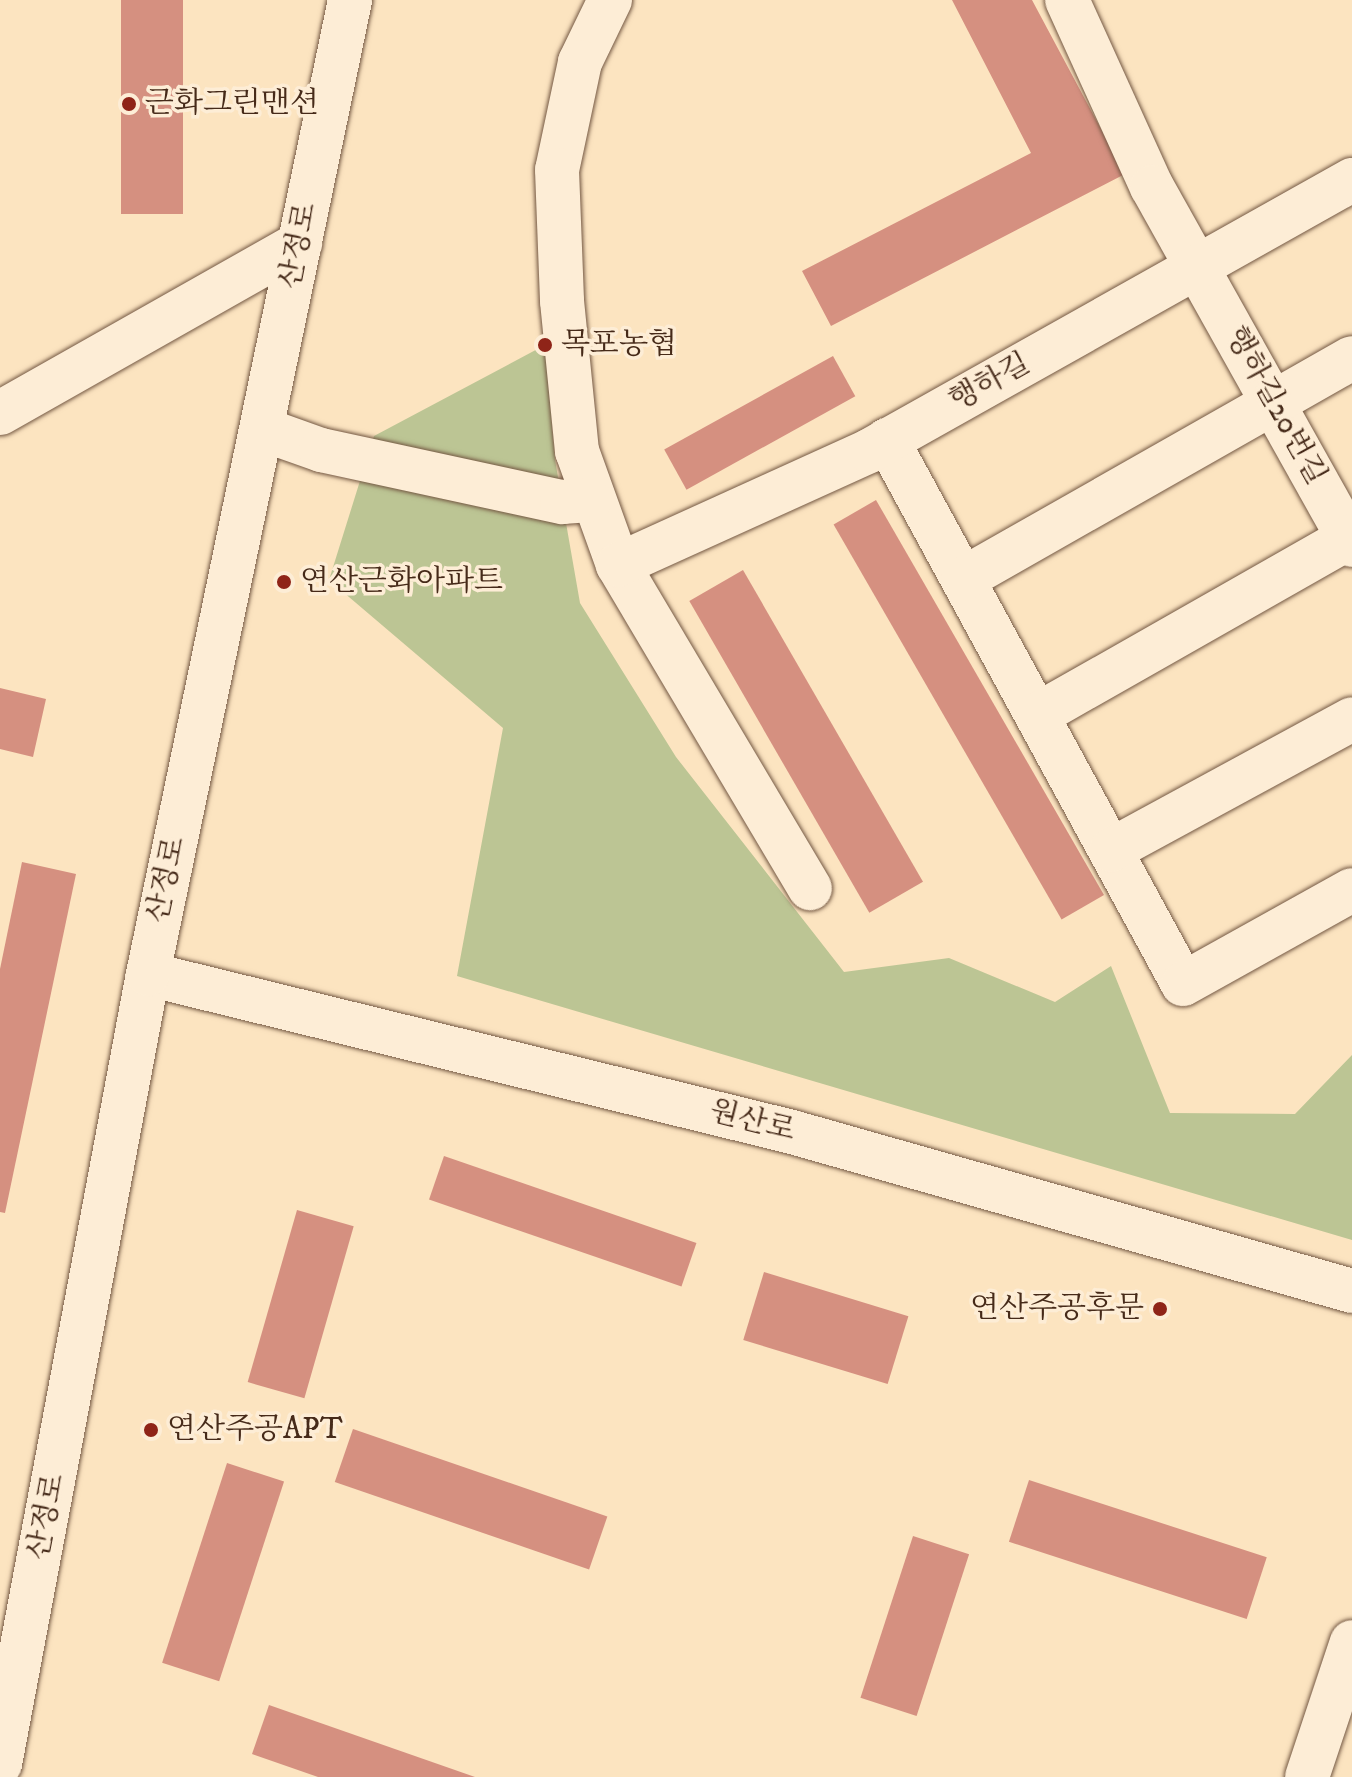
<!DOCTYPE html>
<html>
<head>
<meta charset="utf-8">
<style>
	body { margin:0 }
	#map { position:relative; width:1352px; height:1777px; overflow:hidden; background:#fce4c0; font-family:"IM FELL DW Pica","Noto Serif KR",serif }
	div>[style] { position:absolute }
	.green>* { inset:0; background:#bcc594 }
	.building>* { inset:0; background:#d59080; transform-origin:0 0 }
	.roads { filter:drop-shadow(0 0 2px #745843) drop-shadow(0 0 2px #745843) }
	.minor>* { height:44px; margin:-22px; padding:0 22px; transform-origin:22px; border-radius:22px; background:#fdedd6 }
	.dots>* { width:22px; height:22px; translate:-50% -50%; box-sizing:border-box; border:4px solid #fdedd6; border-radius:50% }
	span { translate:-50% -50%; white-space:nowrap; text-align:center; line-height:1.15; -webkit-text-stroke:7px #fdedd6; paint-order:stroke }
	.poi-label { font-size:30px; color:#462a19 }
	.left { translate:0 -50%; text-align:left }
	.right { translate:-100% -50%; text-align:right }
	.street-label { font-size:30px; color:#462a19 }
</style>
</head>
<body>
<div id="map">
	<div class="green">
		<div style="clip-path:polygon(545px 345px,555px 460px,580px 603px,676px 757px,844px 972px,949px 958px,1055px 1002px,1111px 966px,1170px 1113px,1295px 1114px,1352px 1055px,1352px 1240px,457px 976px,503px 728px,329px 580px,374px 436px)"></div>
	</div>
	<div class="building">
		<div style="left:121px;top:0;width:62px;height:214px"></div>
		<div style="clip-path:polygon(952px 0,1032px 0,1125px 174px,831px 326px,802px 271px,1031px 153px)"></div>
		<div style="left:833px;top:356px;width:46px;height:193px;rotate:61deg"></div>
		<div style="left:876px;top:500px;width:456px;height:49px;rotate:60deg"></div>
		<div style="left:743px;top:570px;width:360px;height:62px;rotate:60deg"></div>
		<div style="clip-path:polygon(0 688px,46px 699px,33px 757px,0 749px)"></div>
		<div style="clip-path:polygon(22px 862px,76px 874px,5px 1213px,0 1212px,0 969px)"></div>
		<div style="left:444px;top:1156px;width:267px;height:46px;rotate:19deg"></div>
		<div style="left:297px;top:1210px;width:59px;height:179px;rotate:16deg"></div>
		<div style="left:764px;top:1272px;width:151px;height:71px;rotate:17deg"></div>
		<div style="left:353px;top:1429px;width:269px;height:56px;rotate:19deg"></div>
		<div style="left:227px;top:1463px;width:60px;height:210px;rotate:18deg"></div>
		<div style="left:1029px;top:1480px;width:250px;height:65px;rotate:18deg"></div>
		<div style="left:913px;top:1536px;width:59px;height:170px;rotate:18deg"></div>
		<div style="clip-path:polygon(269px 1705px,475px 1777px,318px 1777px,252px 1754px)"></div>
	</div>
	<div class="roads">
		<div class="minor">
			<div style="left:610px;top:0;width:69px;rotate:115.8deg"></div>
			<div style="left:580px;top:62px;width:110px;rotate:102deg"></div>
			<div style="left:557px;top:170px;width:131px;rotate:87.8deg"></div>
			<div style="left:562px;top:301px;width:151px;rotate:84.3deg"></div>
			<div style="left:577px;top:451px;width:121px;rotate:70.2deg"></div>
			<div style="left:618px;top:565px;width:376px;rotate:59.3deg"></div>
			<div style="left:1067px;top:0;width:205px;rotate:65.6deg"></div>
			<div style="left:1152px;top:187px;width:410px;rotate:60.8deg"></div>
			<div style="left:0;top:413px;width:345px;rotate:-29.5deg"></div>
			<div style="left:262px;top:429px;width:63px;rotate:19.6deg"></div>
			<div style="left:321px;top:450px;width:247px;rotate:12.2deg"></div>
			<div style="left:562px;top:502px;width:28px;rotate:-4deg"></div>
			<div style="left:887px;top:440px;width:619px;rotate:61.45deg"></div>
			<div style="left:1183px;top:984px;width:193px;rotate:-29.1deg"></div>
			<div style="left:618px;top:565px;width:276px;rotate:-24.4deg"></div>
			<div style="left:869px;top:451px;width:554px;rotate:-29.3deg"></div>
			<div style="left:963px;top:579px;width:447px;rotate:-29.6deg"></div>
			<div style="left:1037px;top:715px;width:362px;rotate:-29.6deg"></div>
			<div style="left:1111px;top:850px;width:274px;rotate:-28.5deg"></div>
			<div style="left:148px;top:974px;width:663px;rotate:13.78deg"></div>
			<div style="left:792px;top:1132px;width:582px;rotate:15.85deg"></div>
			<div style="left:0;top:1764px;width:804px;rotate:-79.39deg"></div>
			<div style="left:148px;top:974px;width:995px;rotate:-78.28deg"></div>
			<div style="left:1307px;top:1777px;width:142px;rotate:-71.6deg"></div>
		</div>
	</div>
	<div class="dots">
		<div style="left:129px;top:104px;background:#8f2418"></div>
		<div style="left:545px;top:345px;background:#8f2418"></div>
		<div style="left:284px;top:582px;background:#8f2418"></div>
		<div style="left:1160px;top:1309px;background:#8f2418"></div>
		<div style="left:151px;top:1430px;background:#8f2418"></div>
	</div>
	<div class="poi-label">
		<span class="left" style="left:145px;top:104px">근화그린맨션</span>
		<span class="left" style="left:561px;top:345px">목포농협</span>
		<span class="left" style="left:300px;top:582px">연산근화아파트</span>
		<span class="right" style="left:1144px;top:1309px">연산주공후문</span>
		<span class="left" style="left:167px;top:1430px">연산주공APT</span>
	</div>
	<div class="street-label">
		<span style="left:299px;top:246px;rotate:-79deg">산정로</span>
		<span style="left:990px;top:383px;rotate:-29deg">행하길</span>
		<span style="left:1275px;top:406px;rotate:61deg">행하길20번길</span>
		<span style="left:167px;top:880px;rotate:-78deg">산정로</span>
		<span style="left:752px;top:1122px;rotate:14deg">원산로</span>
		<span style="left:47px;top:1517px;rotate:-79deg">산정로</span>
	</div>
</div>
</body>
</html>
